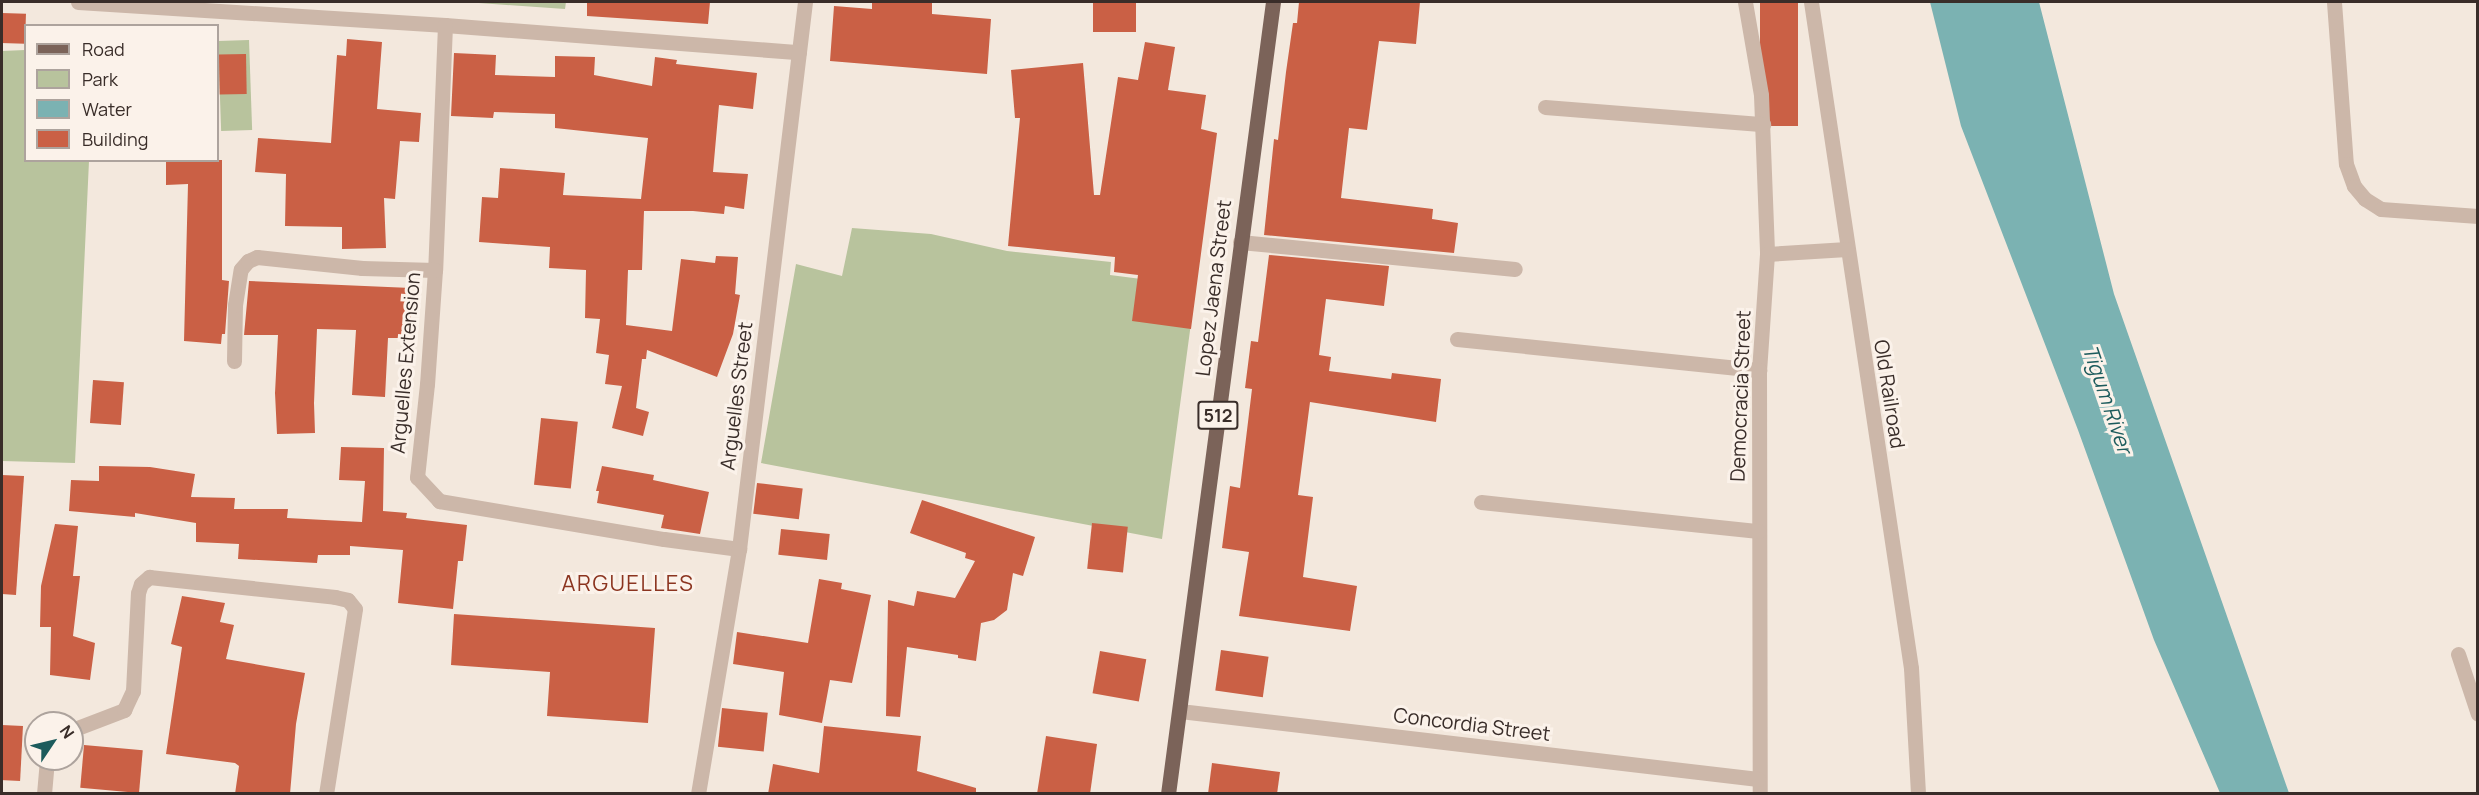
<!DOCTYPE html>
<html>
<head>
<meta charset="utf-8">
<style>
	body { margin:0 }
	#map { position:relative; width:2479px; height:795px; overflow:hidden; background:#f3e8dd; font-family:Manrope,sans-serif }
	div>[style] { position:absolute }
	.green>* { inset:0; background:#b8c39d; transform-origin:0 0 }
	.water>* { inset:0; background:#7bb2b2 }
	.building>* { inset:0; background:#ca6045; transform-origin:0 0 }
	.minor>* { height:15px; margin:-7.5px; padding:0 7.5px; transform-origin:7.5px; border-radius:7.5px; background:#ccb7a9 }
	.tertiary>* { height:15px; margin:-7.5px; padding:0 7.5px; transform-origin:7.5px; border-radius:7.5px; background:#ccb7a9 }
	.primary>* { height:15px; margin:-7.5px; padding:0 7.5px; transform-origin:7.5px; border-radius:7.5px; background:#7b6359 }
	span { translate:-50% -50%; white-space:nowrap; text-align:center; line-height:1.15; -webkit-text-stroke:6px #fbf2ea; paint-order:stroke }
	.shield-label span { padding:2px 4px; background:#fbf2ea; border:2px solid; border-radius:4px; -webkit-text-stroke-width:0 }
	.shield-label { font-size:18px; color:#392d29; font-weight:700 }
	.street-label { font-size:20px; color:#392d29 }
	.water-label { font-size:21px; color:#1c5b5c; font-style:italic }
	.quarter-label { font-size:22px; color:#8b341f; letter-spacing:1.5px }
	.frame { position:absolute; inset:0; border:3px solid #392d29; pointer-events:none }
	.legend { position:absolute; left:24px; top:24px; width:195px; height:138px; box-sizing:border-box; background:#fbf2ea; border:2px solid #ada39d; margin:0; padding:8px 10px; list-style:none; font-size:18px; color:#392d29 }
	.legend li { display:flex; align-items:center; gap:12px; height:30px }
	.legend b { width:30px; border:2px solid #ada39d }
	.north { position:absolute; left:24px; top:711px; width:60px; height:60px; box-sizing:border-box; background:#fbf2ea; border:2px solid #ada39d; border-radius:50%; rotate:55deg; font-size:16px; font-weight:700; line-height:24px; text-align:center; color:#392d29 }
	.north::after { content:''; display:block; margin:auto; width:21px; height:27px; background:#1c5b5c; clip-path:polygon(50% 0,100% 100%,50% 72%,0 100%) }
</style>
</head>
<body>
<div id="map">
	<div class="green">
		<div style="clip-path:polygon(465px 2px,566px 2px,565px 9px)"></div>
		<div style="left:249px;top:40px;width:90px;height:31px;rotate:88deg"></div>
		<div style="clip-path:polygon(25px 50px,26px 160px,89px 161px,75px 463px,2px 461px,2px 51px)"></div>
		<div style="clip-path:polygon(852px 228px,931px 234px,1007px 251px,1111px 262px,1110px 275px,1196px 286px,1162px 539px,761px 463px,796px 264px,842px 276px)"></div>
	</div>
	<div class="water">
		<div style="clip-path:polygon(1930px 2px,2039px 2px,2114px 294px,2289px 793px,2220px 793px,2154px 640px,2078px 430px,1961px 126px)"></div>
	</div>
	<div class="building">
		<div style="clip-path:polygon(587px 2px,710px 2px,708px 24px,587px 16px)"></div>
		<div style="clip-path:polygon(872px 2px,932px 2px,932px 14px,991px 19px,987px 74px,830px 61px,834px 6px,872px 9px)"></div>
		<div style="left:1093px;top:2px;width:43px;height:30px"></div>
		<div style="clip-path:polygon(1299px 2px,1420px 2px,1416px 44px,1379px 41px,1367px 130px,1349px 128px,1341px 198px,1433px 209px,1432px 219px,1458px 223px,1454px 253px,1264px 235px,1274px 139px,1278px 140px,1286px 72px,1293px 23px,1297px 23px)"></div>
		<div style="left:1760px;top:2px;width:38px;height:124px"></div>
		<div style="left:2px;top:13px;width:24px;height:30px;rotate:2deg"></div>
		<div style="clip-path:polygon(347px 39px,382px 42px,377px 109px,421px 113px,419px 142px,400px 141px,395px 199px,384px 198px,386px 248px,342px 249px,342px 227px,285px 226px,286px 174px,255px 172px,258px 138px,331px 143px,337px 55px,346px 56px)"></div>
		<div style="clip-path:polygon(1145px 42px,1175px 47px,1168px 90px,1206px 95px,1201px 129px,1217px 133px,1191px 329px,1132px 321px,1138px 275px,1114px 272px,1115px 257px,1008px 246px,1020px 118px,1015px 118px,1011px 70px,1083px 63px,1094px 195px,1100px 195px,1118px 77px,1138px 80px)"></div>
		<div style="clip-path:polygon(454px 53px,496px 55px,495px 75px,555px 77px,555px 56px,595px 57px,594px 75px,652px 86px,655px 57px,677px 60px,676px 64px,757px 73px,753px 109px,719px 105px,713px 172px,748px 174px,744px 209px,725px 206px,724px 214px,693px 211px,644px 211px,642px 270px,628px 270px,626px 325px,672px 331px,681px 259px,715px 263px,716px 256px,738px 257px,735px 294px,740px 295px,733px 334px,717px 377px,647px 350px,646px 359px,642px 359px,636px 408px,649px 412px,643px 436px,612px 428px,622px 386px,605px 384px,609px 355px,596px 353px,600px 319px,585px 318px,586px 270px,549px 268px,550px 247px,479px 242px,482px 197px,498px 198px,500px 168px,565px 173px,563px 195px,641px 199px,648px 138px,555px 128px,555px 114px,494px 112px,493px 118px,451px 116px)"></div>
		<div style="left:246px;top:54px;width:40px;height:27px;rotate:89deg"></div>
		<div style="clip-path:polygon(166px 160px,222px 160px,222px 280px,229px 281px,225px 334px,222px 334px,221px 344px,184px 341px,188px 184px,166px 185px)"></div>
		<div style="clip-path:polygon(1269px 255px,1389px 266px,1384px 306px,1326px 299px,1319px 355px,1331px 357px,1329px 371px,1391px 379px,1392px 373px,1441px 379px,1436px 422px,1310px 402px,1298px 495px,1313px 497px,1303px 577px,1357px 586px,1350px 631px,1239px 616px,1249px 552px,1222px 548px,1230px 486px,1240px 488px,1252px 389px,1245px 388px,1251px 341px,1258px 342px)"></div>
		<div style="clip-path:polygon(249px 281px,411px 288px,411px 338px,388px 338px,385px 397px,352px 395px,356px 330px,317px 329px,314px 403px,315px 433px,277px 434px,275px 393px,278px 335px,244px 335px)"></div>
		<div style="left:93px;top:380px;width:31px;height:43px;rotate:4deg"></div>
		<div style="left:541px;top:418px;width:37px;height:67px;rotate:6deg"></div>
		<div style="clip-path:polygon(341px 447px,384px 448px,383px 511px,407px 513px,406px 518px,467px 525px,463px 561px,458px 561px,453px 609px,398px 603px,403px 550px,350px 546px,350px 555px,318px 555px,317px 563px,238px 559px,239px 544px,196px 542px,196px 523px,135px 513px,135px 517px,69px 511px,71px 480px,99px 481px,99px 466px,150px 467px,195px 474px,191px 497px,235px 498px,234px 509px,288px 509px,287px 518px,362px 522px,365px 481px,339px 480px)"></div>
		<div style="clip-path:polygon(602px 466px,654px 475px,653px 480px,709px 492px,700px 534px,661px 528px,664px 515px,597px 503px,599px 491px,596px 491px)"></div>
		<div style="clip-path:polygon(2px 475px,24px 476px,16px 595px,2px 594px)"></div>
		<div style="left:757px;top:483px;width:46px;height:31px;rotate:7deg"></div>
		<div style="clip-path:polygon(922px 500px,1035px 537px,1023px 576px,1013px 573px,1007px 610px,994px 620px,981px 623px,976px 661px,958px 658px,958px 655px,907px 647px,900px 717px,886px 716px,888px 600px,914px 606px,917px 591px,955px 598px,975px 561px,965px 558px,966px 553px,910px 533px)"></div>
		<div style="left:1092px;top:523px;width:36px;height:46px;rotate:6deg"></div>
		<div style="clip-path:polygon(55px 524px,78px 526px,73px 576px,80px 576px,73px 636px,95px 643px,90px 680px,50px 675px,51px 627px,40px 627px,41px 586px)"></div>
		<div style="left:781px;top:529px;width:49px;height:26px;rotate:6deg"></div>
		<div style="clip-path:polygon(819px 579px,842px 583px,841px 589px,871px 595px,852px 683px,830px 680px,822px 723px,779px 715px,784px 672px,733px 664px,737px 632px,808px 643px)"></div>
		<div style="clip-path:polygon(182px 596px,225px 603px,220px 622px,234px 625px,226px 659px,305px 673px,296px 724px,290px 794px,235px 794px,239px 766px,235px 763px,166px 754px,182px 647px,171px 644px)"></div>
		<div style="clip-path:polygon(454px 614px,655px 628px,648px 723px,547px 716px,550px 672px,451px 665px)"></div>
		<div style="left:1221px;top:650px;width:48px;height:41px;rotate:8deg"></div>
		<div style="left:1100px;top:651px;width:47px;height:43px;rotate:10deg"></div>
		<div style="left:722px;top:708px;width:46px;height:39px;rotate:6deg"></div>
		<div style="left:2px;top:725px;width:21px;height:55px;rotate:3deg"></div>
		<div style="clip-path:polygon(824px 726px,921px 736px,917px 771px,976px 788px,976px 794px,768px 794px,773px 764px,819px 773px)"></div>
		<div style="clip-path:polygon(1046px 736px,1097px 744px,1090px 794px,1037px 794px)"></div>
		<div style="left:84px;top:745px;width:59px;height:43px;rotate:5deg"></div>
		<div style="clip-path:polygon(1212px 763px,1280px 772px,1277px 794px,1208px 794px)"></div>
	</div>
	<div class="minor">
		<div style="left:78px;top:2px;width:368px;rotate:3.6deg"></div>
		<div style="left:445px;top:25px;width:355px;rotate:4.4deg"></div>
		<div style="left:1745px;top:2px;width:94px;rotate:80.2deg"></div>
		<div style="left:1761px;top:95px;width:159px;rotate:87.8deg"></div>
		<div style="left:1767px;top:254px;width:116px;rotate:93.9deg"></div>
		<div style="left:1759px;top:370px;width:424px;rotate:89.9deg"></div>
		<div style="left:1811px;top:2px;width:673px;rotate:81.46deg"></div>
		<div style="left:1911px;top:668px;width:126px;rotate:86.8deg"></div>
		<div style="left:2334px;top:2px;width:162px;rotate:85.8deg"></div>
		<div style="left:2346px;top:164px;width:23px;rotate:70deg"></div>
		<div style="left:2354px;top:186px;width:17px;rotate:50deg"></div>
		<div style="left:2365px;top:199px;width:19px;rotate:32deg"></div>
		<div style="left:2381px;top:209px;width:97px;rotate:4.1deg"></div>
		<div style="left:445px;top:25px;width:245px;rotate:92.3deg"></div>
		<div style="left:435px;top:270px;width:114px;rotate:94deg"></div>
		<div style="left:427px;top:384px;width:94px;rotate:96.1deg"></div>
		<div style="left:417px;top:477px;width:33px;rotate:47deg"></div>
		<div style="left:439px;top:501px;width:228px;rotate:9.6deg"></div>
		<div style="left:664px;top:539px;width:76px;rotate:7.6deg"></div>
		<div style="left:1545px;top:107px;width:219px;rotate:4.5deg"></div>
		<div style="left:1240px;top:242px;width:276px;rotate:5.6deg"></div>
		<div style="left:1767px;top:254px;width:80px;rotate:-3.6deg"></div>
		<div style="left:1457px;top:339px;width:304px;rotate:5.9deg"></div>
		<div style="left:234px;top:361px;width:56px;rotate:-89deg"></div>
		<div style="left:235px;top:305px;width:36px;rotate:-81deg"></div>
		<div style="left:241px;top:269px;width:11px;rotate:-49deg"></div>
		<div style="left:248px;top:261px;width:10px;rotate:-24deg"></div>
		<div style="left:257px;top:257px;width:106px;rotate:6deg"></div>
		<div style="left:362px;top:268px;width:73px;rotate:1.6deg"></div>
		<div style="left:1481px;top:502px;width:279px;rotate:6deg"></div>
		<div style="left:2458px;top:654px;width:63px;rotate:71.6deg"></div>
		<div style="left:1180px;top:711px;width:582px;rotate:6.71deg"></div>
		<div style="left:72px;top:730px;width:56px;rotate:-21deg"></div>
		<div style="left:124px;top:710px;width:21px;rotate:-65deg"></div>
		<div style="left:133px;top:691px;width:98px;rotate:-87.1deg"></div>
		<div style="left:138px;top:593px;width:9px;rotate:-72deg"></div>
		<div style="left:141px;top:584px;width:11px;rotate:-41deg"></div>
		<div style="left:149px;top:577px;width:187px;rotate:6.1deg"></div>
		<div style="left:335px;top:597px;width:13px;rotate:13deg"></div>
		<div style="left:348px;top:600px;width:11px;rotate:52deg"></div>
		<div style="left:355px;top:609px;width:187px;rotate:98.9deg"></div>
		<div style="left:44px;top:794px;width:35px;rotate:-85deg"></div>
	</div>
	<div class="tertiary">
		<div style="left:698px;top:794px;width:248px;rotate:-80.5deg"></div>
		<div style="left:739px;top:549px;width:551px;rotate:-83.12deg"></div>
	</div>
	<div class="primary">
		<div style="left:1168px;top:794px;width:799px;rotate:-82.45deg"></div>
	</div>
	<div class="shield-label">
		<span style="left:1218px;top:415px">512</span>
	</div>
	<div class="street-label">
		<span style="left:1213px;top:288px;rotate:-83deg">Lopez Jaena Street</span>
		<span style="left:405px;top:363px;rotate:-85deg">Arguelles Extension</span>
		<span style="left:1890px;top:394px;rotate:81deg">Old Railroad</span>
		<span style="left:736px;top:396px;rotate:-83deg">Arguelles Street</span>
		<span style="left:1740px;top:396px;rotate:-88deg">Democracia Street</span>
		<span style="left:1472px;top:724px;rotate:7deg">Concordia Street</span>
	</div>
	<div class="water-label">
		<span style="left:2108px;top:399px;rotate:71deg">Tigum River</span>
	</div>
	<div class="quarter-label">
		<span style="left:628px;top:584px">ARGUELLES</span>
	</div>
	<div class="frame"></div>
	<ul class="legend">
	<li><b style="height:8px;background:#7b6359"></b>Road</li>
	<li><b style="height:16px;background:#b8c39d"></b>Park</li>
	<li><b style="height:16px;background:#7bb2b2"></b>Water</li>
	<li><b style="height:16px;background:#ca6045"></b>Building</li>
	</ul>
	<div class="north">N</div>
</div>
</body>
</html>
